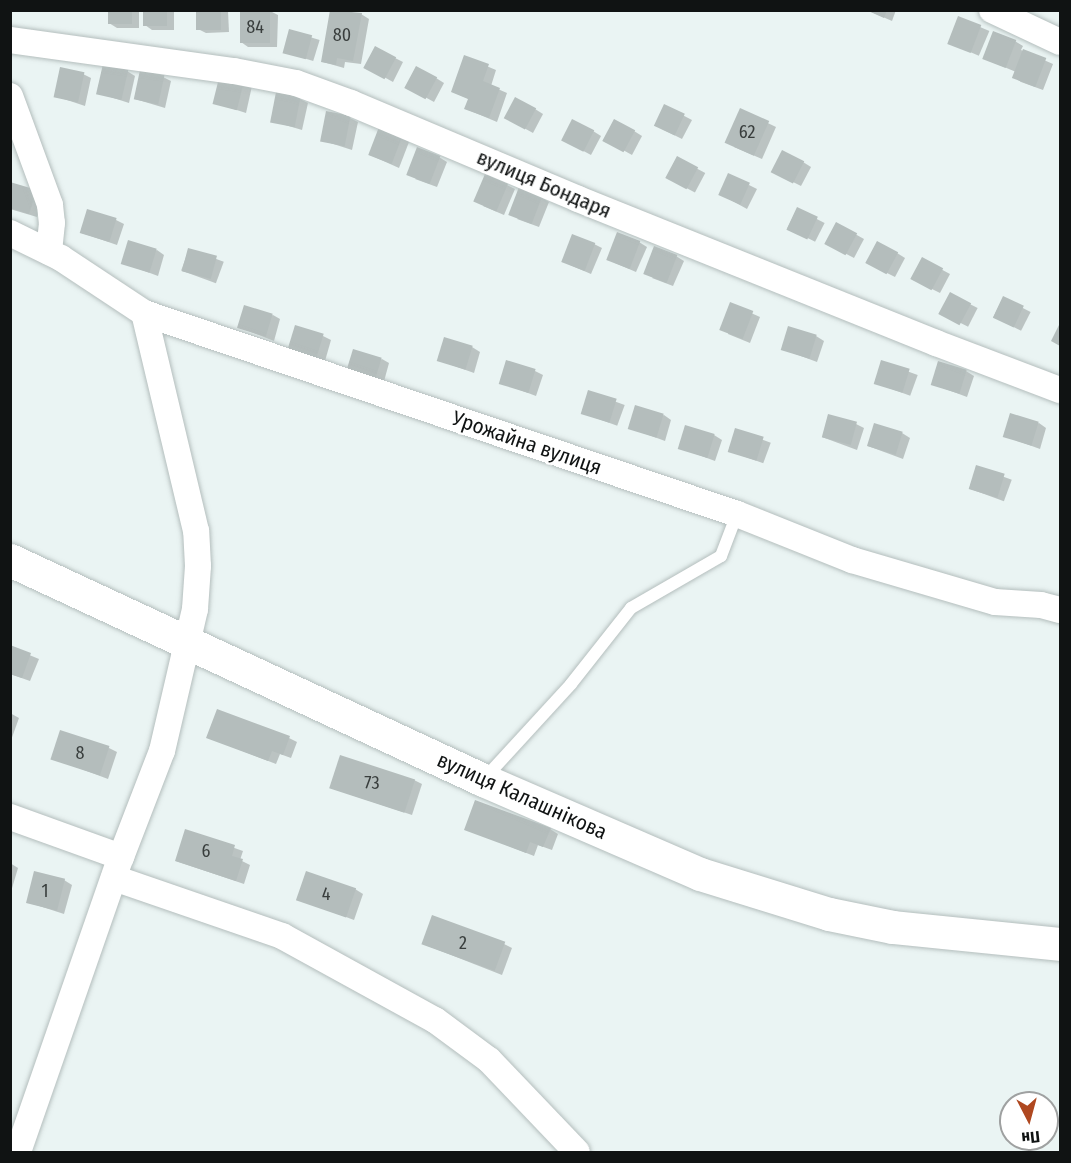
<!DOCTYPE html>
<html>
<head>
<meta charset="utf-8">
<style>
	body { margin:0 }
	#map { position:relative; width:1071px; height:1163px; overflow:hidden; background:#eaf4f3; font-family:"Fira Sans Condensed",sans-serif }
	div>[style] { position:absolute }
	.shadow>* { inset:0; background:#0003; transform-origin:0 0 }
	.building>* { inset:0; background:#b4bdbc; transform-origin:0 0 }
	.roads { filter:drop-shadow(0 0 2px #b4bebd) drop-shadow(0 0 2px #b4bebd) }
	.lane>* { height:12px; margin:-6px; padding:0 6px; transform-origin:6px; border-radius:6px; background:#fff }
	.street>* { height:26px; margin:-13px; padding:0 13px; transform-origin:13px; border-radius:13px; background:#fff }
	.secondary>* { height:33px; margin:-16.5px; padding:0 16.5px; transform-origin:16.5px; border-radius:16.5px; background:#fff }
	span { translate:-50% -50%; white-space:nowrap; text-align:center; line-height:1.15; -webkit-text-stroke:4.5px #fff; paint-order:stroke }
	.number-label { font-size:18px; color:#393e3d }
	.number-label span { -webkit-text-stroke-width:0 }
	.street-label { font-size:21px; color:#101313 }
	.frame { position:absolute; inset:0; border:12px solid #101313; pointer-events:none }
	.north { position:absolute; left:999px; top:1091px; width:60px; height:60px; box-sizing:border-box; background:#fff; border:2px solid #9fa1a1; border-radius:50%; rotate:174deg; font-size:16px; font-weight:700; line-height:24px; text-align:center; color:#101313 }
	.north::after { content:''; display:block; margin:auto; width:21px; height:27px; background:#af4820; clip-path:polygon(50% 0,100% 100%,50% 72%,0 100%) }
</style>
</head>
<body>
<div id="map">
	<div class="shadow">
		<div style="clip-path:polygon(109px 10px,139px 10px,139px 28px,117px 28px,109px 23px)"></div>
		<div style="clip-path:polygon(144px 10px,174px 10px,174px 30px,152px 30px,145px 25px)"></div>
		<div style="clip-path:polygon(198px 10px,228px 11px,229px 32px,206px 33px,198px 29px)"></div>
		<div style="clip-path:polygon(241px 10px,270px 11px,278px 15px,277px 47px,248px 47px,241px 42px)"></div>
		<div style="clip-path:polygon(332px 10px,361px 14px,369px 19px,361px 64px,345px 62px,344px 68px,323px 62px)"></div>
		<div style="clip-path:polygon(867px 10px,896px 10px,892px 21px)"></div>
		<div style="left:959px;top:18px;width:33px;height:27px;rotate:23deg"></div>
		<div style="left:290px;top:31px;width:31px;height:22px;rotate:17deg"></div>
		<div style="clip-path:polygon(1015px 41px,1023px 46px,1021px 50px,1053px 64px,1043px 90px,1021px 82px,1014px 77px,1016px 72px,983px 58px)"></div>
		<div style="clip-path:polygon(465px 57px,496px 70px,491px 86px,507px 93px,497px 122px,466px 109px,469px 99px,453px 92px)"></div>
		<div style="clip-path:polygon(395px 58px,403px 62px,393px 82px,366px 67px)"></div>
		<div style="clip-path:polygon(127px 71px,135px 76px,129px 103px,98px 93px)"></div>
		<div style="clip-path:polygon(83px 74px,91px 78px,85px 106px,55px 96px)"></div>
		<div style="clip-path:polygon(221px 76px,252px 86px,246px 113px,215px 103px)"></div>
		<div style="clip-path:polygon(163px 77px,171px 81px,165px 108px,135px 99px)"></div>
		<div style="clip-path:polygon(436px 78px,444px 83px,434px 102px,414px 91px)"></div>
		<div style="clip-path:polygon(300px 99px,308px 103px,302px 130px,272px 121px)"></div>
		<div style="clip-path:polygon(665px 106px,692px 120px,682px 139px,662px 129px)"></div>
		<div style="clip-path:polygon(535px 109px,543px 114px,533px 133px,513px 122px)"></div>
		<div style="clip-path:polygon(741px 110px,776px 127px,762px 159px,734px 147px)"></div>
		<div style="clip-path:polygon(350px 118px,358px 122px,352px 150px,321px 140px)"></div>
		<div style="clip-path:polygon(593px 131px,601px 136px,591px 155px,563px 140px)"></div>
		<div style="clip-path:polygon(634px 131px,642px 136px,632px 155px,605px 140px)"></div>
		<div style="clip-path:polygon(402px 138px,409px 142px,399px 168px,370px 155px)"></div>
		<div style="clip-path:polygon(439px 157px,447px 162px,437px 187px,415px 179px)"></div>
		<div style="left:677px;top:158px;width:32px;height:22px;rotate:28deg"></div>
		<div style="clip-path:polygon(803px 162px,811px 167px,801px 186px,781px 176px)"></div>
		<div style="clip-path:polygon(10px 184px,44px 196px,37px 217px,10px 209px)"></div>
		<div style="clip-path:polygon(507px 185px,515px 189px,504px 215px,483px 206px)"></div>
		<div style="clip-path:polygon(749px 185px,757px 189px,747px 209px,727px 198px)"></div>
		<div style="clip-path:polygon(541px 197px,549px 202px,539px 227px,517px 219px)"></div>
		<div style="left:797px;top:209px;width:31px;height:21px;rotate:27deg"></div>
		<div style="clip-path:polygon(116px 220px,124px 224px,117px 245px,82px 233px)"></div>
		<div style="clip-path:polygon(837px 224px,864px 239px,854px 258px,835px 248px)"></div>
		<div style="clip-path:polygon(639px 242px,647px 247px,636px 272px,615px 263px)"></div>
		<div style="clip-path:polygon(594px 244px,602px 248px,591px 274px,570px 265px)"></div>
		<div style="left:189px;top:249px;width:37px;height:23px;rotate:20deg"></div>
		<div style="clip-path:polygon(157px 250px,164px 255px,158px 276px,123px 263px)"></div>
		<div style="clip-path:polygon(897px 253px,905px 258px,895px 277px,875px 267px)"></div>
		<div style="clip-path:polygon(676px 256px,684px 261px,673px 286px,652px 278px)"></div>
		<div style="clip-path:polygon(922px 259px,950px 274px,940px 293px,920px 283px)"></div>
		<div style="left:950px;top:294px;width:31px;height:21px;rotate:27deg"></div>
		<div style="left:1003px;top:298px;width:31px;height:21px;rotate:27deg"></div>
		<div style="clip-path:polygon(731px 304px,760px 317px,750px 343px,728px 334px)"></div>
		<div style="clip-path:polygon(273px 315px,280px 319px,274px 341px,238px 327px)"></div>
		<div style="clip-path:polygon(323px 336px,331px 340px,325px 361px,289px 348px)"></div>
		<div style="clip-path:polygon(816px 336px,824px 341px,817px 362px,782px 349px)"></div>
		<div style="clip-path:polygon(472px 347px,480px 352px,474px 373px,438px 360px)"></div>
		<div style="clip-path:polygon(382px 359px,389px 363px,383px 385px,355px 376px)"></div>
		<div style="left:882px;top:362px;width:38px;height:22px;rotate:20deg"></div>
		<div style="clip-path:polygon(535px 371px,543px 375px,536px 396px,501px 383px)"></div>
		<div style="clip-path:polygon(966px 371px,974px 376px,967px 397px,932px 384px)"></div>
		<div style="left:589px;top:392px;width:38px;height:22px;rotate:20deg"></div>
		<div style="clip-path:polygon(664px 415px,671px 420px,665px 441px,630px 428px)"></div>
		<div style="clip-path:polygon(1039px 423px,1046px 428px,1040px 449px,1004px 436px)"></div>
		<div style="clip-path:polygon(856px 424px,864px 428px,857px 450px,822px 437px)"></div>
		<div style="left:736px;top:430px;width:37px;height:22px;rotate:20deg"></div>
		<div style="clip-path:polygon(902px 433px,910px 438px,903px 459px,868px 446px)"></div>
		<div style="clip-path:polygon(714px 435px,722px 440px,715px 461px,680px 448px)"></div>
		<div style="left:977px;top:467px;width:37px;height:23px;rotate:20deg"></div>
		<div style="clip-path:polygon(10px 647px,39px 659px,30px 681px,10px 674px)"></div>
		<div style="clip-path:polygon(10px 713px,19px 718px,10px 743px)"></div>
		<div style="clip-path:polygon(207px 737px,289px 738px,297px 742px,291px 758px,280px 754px,276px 764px)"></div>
		<div style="clip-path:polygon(109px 748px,117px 752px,108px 779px,52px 758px)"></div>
		<div style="clip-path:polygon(414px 780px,422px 784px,412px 815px,331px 788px)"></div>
		<div style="clip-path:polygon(466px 829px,550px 829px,558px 834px,552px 850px,538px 845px,534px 856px)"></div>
		<div style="clip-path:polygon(186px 831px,243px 851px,240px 860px,250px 865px,244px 884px,176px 861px)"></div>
		<div style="clip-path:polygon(10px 863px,18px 868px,10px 895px)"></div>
		<div style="clip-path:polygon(64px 880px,72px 885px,64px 914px,27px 902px)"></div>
		<div style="clip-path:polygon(355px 889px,363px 894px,354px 920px,298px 899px)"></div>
		<div style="clip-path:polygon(423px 944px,504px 944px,512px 948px,502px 975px)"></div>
	</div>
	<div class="building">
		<div style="left:108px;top:10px;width:24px;height:14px"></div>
		<div style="left:143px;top:10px;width:24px;height:16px"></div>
		<div style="left:196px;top:10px;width:25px;height:20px"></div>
		<div style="left:240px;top:10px;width:30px;height:33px"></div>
		<div style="clip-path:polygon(330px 10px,362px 13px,353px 61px,337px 58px,336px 65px,321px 62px)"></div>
		<div style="clip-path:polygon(866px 10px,887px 10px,884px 18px)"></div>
		<div style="left:958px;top:16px;width:25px;height:30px;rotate:21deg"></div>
		<div style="left:289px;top:29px;width:24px;height:25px;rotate:15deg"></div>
		<div style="left:993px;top:31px;width:25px;height:30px;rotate:21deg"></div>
		<div style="left:375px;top:46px;width:24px;height:25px;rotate:28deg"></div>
		<div style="left:1023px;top:49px;width:25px;height:31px;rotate:21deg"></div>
		<div style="clip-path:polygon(464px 55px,489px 64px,483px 81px,500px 88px,489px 118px,464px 109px,468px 99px,451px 92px)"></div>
		<div style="left:103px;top:64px;width:26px;height:31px;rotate:13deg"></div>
		<div style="left:416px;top:66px;width:24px;height:25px;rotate:28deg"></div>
		<div style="left:60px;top:67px;width:25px;height:31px;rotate:12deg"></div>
		<div style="left:140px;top:70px;width:25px;height:30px;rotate:12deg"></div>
		<div style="left:220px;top:74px;width:25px;height:31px;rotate:14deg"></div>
		<div style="left:276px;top:92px;width:25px;height:31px;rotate:11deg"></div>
		<div style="left:515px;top:97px;width:24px;height:24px;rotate:28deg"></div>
		<div style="left:664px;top:104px;width:23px;height:24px;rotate:25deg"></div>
		<div style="left:740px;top:108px;width:32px;height:38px;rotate:24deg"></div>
		<div style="left:326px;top:111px;width:25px;height:31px;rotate:11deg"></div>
		<div style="left:572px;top:119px;width:25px;height:24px;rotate:27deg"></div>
		<div style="left:614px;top:119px;width:24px;height:25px;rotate:28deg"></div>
		<div style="left:379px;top:127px;width:25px;height:30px;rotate:21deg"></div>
		<div style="left:417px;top:147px;width:25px;height:30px;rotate:21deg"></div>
		<div style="left:782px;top:150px;width:25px;height:25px;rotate:27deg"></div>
		<div style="left:677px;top:156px;width:24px;height:25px;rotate:28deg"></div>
		<div style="left:728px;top:173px;width:24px;height:24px;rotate:24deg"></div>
		<div style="left:485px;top:174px;width:25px;height:30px;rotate:23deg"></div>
		<div style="clip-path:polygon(10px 182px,37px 190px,29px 214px,10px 208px)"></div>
		<div style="left:519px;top:187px;width:25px;height:30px;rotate:21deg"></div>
		<div style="left:797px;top:207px;width:23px;height:25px;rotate:25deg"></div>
		<div style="left:87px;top:209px;width:31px;height:25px;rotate:17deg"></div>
		<div style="left:836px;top:222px;width:24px;height:25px;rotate:28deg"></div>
		<div style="left:617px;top:232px;width:25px;height:30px;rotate:21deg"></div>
		<div style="left:572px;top:234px;width:25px;height:30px;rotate:21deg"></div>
		<div style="left:128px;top:240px;width:30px;height:25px;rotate:17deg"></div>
		<div style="left:877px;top:241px;width:24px;height:25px;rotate:28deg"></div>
		<div style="left:654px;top:246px;width:25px;height:30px;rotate:21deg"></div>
		<div style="left:188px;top:248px;width:30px;height:24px;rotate:15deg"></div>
		<div style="left:922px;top:257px;width:24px;height:25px;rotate:28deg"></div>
		<div style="left:950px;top:292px;width:24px;height:25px;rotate:28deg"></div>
		<div style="left:1003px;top:296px;width:23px;height:24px;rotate:25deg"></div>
		<div style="left:730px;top:302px;width:25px;height:30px;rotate:21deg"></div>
		<div style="left:244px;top:305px;width:30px;height:24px;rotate:17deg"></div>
		<div style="clip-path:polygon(1060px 323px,1060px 346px,1051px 341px)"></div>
		<div style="left:295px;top:325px;width:30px;height:25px;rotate:17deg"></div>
		<div style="left:788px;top:326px;width:30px;height:25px;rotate:17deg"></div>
		<div style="left:444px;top:337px;width:30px;height:25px;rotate:17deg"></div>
		<div style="left:353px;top:349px;width:30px;height:24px;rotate:17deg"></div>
		<div style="left:506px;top:360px;width:31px;height:25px;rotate:17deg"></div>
		<div style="left:881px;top:360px;width:30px;height:25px;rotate:17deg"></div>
		<div style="left:938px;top:361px;width:30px;height:25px;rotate:17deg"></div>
		<div style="left:588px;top:390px;width:30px;height:25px;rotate:17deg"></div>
		<div style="left:635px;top:405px;width:30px;height:25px;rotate:17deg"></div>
		<div style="left:1010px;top:413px;width:30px;height:25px;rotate:17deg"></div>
		<div style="left:828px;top:414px;width:30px;height:24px;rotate:15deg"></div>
		<div style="left:874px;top:423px;width:30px;height:24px;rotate:17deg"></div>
		<div style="left:685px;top:425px;width:31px;height:25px;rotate:17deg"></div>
		<div style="left:735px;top:428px;width:30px;height:25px;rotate:17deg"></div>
		<div style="left:976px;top:465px;width:30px;height:25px;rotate:17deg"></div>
		<div style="clip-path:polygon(10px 645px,31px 653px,22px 678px,10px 674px)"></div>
		<div style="clip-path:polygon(217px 709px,290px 736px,283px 755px,272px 751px,268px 761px,206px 738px)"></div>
		<div style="left:60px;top:730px;width:52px;height:31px;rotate:18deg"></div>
		<div style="left:340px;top:755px;width:79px;height:35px;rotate:18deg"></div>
		<div style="clip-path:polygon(475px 800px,551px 828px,543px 847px,530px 842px,526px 853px,464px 830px)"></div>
		<div style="clip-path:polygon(185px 829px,235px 845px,232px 856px,243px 859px,236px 881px,175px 861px)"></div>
		<div style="left:34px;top:871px;width:32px;height:33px;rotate:14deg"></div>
		<div style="left:306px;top:871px;width:53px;height:31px;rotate:19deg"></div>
		<div style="left:432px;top:915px;width:78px;height:31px;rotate:20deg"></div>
	</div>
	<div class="roads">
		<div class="lane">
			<div style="left:485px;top:778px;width:127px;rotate:-47.5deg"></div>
			<div style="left:571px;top:684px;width:97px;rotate:-51.7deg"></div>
			<div style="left:631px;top:608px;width:104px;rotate:-30deg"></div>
			<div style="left:721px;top:556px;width:45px;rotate:-69.1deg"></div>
		</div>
		<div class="street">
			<div style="left:992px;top:10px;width:75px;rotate:25.2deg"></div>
			<div style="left:10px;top:40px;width:226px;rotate:7.9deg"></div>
			<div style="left:234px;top:71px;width:63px;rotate:11deg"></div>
			<div style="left:296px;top:83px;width:59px;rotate:20deg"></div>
			<div style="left:351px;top:103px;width:246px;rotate:22.9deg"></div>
			<div style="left:578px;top:199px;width:386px;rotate:21.9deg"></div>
			<div style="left:936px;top:343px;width:133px;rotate:20.8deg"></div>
			<div style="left:10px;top:96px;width:116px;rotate:69.8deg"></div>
			<div style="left:50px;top:205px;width:18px;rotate:84deg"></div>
			<div style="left:52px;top:223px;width:29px;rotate:96deg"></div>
			<div style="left:10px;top:233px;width:57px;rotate:26.1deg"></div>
			<div style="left:61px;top:258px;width:100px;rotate:33.5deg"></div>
			<div style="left:144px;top:313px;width:626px;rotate:18.72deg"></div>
			<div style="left:737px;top:514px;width:124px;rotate:21.8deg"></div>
			<div style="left:852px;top:560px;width:149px;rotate:16.4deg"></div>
			<div style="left:995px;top:602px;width:46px;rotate:3.7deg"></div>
			<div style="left:1041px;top:605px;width:20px;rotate:15deg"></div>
			<div style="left:10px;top:817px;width:118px;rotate:19.8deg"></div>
			<div style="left:114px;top:878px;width:178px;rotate:19deg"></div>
			<div style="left:282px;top:936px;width:175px;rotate:28.8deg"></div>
			<div style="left:435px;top:1020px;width:67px;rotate:36.5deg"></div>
			<div style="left:489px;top:1060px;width:127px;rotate:46.3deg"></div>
			<div style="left:18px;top:1152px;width:312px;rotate:-70.8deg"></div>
			<div style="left:121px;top:857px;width:114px;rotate:-68.9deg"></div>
			<div style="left:162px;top:751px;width:146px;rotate:-76.9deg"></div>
			<div style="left:195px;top:609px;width:43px;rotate:-86deg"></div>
			<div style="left:198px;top:566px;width:35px;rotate:-93deg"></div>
			<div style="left:196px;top:531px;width:224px;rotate:-103.4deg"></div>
		</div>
		<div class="secondary">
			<div style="left:10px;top:560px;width:522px;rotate:24.94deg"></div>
			<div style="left:483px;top:780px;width:236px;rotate:23.4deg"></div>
			<div style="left:700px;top:874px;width:135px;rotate:17.2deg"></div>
			<div style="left:829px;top:914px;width:65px;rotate:11.5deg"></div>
			<div style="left:893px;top:927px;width:168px;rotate:5.8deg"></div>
		</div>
	</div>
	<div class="number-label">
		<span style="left:255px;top:27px">84</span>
		<span style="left:342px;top:35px">80</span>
		<span style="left:747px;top:132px">62</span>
		<span style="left:80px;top:753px">8</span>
		<span style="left:372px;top:783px">73</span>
		<span style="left:206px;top:851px">6</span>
		<span style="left:45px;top:891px">1</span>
		<span style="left:326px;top:894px">4</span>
		<span style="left:463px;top:943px">2</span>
	</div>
	<div class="street-label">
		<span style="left:544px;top:184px;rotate:23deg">вулиця Бондаря</span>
		<span style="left:527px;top:443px;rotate:19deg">Урожайна вулиця</span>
		<span style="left:522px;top:796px;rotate:24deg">вулиця Калашнікова</span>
	</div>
	<div class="frame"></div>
	<div class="north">Пн</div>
</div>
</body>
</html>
